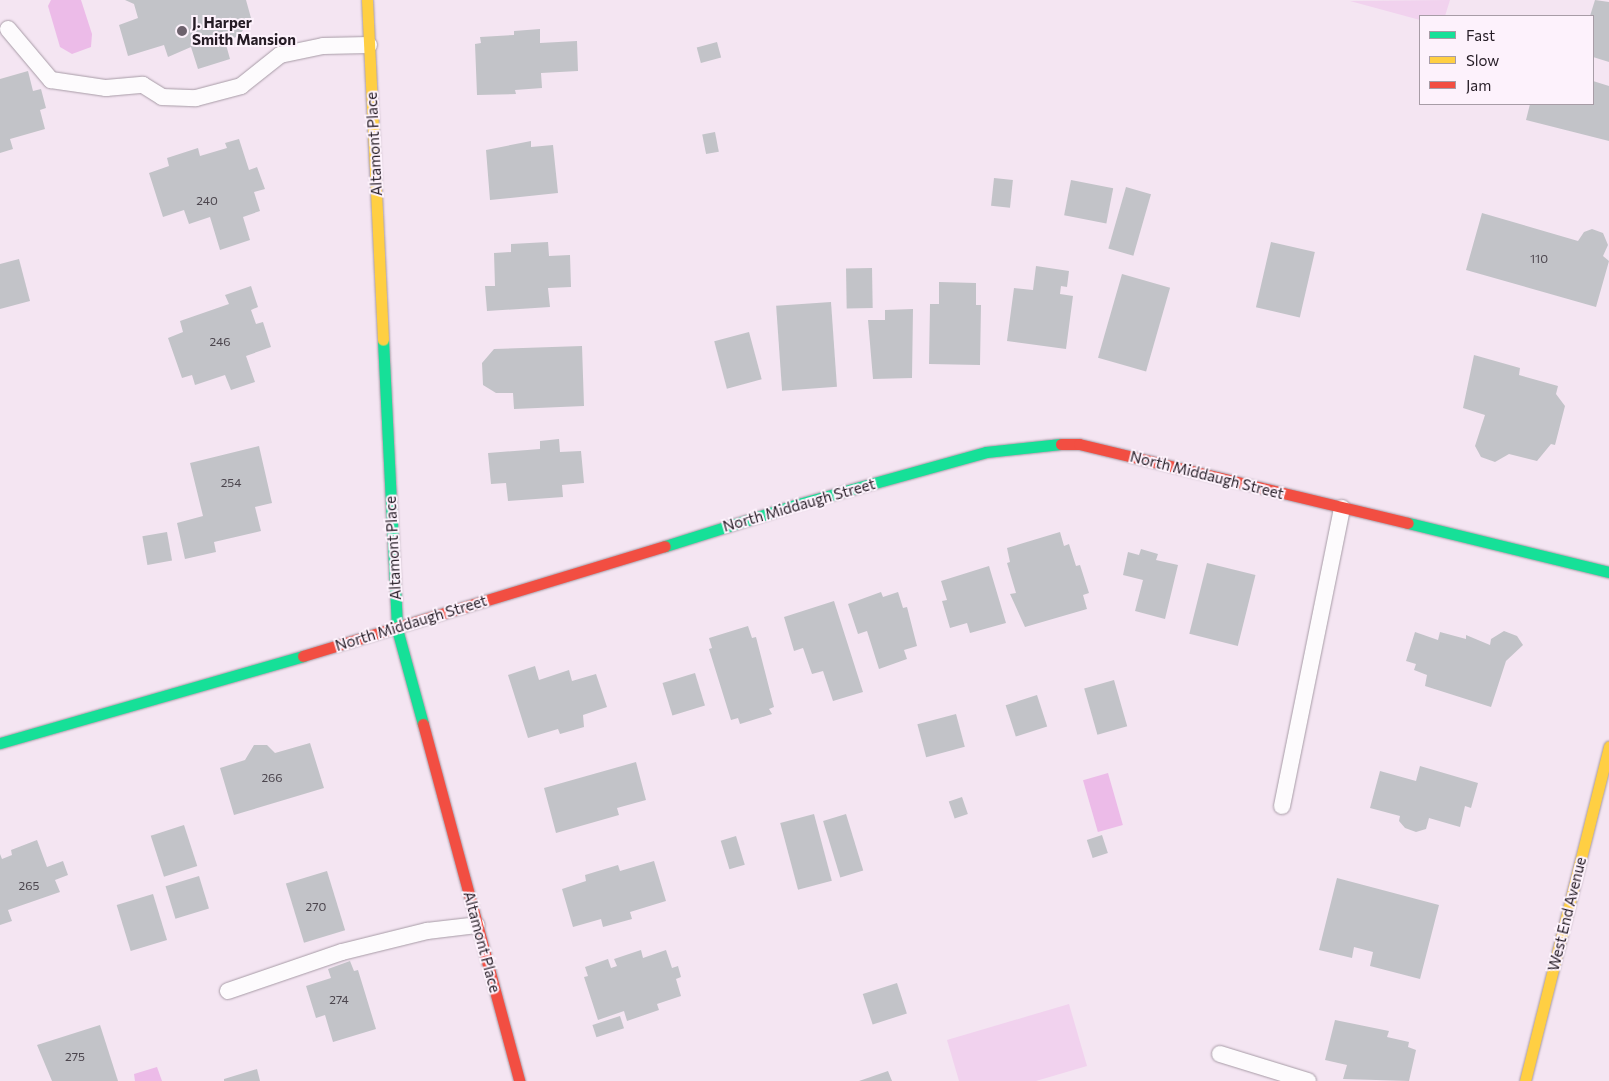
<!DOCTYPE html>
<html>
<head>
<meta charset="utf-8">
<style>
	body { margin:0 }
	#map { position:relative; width:1609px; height:1081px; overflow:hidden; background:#f4e5f2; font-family:Commissioner,sans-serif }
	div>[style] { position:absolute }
	.green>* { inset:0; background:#f1d2ee }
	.water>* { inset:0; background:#ecbbe8; transform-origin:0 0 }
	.building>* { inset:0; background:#c2c3c8; transform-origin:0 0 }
	.roads { filter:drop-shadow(0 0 1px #a79ba6) drop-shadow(0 0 1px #a79ba6) }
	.lane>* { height:16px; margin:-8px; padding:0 8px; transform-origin:8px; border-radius:8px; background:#fdfbfd }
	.fast>* { height:11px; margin:-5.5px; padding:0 5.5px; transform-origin:5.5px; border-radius:5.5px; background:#16e098 }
	.slow>* { height:11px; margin:-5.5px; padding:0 5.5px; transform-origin:5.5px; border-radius:5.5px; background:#ffcf43 }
	.jam>* { height:11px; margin:-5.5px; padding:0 5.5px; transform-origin:5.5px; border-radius:5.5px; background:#f24e42 }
	.dots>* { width:14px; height:14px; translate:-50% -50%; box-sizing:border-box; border:2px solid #fdf2fc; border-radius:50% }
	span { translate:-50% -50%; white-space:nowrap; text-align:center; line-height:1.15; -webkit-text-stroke:4px #fdf2fc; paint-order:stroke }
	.number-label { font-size:12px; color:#4c464e }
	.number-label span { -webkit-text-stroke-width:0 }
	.poi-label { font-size:15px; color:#251c25; font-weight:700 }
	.left { translate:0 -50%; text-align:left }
	.street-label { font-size:15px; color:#251c25 }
	.legend { position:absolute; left:1419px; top:15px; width:175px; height:90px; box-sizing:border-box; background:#fdf2fc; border:1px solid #a79ca6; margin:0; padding:6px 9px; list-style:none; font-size:15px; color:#251c25 }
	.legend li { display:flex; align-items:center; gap:10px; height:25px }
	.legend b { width:25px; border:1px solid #a79ca6 }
</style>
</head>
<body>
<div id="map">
	<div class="green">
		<div style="clip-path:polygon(1450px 0,1445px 16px,1420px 16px,1420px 20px,1350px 1px)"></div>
		<div style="clip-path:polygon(1069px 1004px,1087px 1066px,1036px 1081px,959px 1081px,947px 1040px)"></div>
	</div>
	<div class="water">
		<div style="clip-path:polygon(51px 0,81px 0,92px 34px,91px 47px,72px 54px,60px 47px,48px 6px)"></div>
		<div style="left:1108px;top:773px;width:54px;height:26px;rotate:74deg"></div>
		<div style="clip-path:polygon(157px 1067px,162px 1081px,135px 1081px,134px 1074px)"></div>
	</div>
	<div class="building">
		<div style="clip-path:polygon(125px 0,246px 0,251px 18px,239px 36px,225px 41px,230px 59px,198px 69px,191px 47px,168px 57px,164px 45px,128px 56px,119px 25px,138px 18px,134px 4px)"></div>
		<div style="clip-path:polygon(1595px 0,1609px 2px,1609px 62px,1593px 57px,1590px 16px)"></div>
		<div style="clip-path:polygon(540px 29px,540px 43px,577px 41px,578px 71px,541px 73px,542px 88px,515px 90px,516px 94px,477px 95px,475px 44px,481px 43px,480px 37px,514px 35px,514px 31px)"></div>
		<div style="left:717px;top:42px;width:16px;height:21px;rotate:75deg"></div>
		<div style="clip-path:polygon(28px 71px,33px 91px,41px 89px,46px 108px,40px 110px,45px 129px,10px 139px,13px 149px,0 153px,0 79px)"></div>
		<div style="clip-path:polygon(1593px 81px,1609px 86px,1609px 141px,1526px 120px,1530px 104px,1593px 104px)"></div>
		<div style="left:715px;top:132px;width:20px;height:13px;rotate:79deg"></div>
		<div style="clip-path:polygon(239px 139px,249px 170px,257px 167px,265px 189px,254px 192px,260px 211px,243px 217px,250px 240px,220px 250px,210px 217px,189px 224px,184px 210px,163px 217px,149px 173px,169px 166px,167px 158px,198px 148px,200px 156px,227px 148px,225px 143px)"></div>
		<div style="clip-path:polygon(531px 141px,531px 147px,553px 145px,558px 193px,490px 200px,486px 150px)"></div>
		<div style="left:994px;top:178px;width:19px;height:28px;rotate:6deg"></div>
		<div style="left:1071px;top:180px;width:43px;height:36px;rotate:11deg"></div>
		<div style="left:1126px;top:187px;width:26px;height:64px;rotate:16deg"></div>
		<div style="clip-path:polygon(1482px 213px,1578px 241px,1584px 232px,1592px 229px,1603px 233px,1608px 245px,1603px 256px,1609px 261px,1596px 307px,1466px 270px)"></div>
		<div style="clip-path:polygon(548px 242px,549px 256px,570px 255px,571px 287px,548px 288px,550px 307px,487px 311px,485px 286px,495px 286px,494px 253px,511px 252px,511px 244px)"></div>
		<div style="left:1271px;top:242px;width:45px;height:67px;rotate:13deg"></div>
		<div style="clip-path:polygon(19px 259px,30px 301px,0 309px,0 264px)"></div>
		<div style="clip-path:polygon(1036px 266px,1069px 271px,1067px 287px,1061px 286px,1060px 294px,1073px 296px,1066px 349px,1007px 341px,1014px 288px,1033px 290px)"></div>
		<div style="left:872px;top:268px;width:40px;height:26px;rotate:89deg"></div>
		<div style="left:1122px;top:274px;width:50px;height:87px;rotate:16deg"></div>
		<div style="clip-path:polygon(939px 282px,976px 283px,976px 305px,981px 305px,980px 365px,929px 364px,930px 304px,939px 304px)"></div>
		<div style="clip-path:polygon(251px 286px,258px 307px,251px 310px,256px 324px,263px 322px,271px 347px,246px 356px,255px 382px,231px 390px,225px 375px,195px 385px,192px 375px,182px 378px,168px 338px,183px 332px,180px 321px,229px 304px,225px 295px)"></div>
		<div style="left:831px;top:302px;width:85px;height:55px;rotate:86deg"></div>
		<div style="clip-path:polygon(913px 309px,912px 378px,873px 379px,868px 320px,885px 320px,885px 310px)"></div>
		<div style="left:749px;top:332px;width:49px;height:36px;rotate:75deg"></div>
		<div style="clip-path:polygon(582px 346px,584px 406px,514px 409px,513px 393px,496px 393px,483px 385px,482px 363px,494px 349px)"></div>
		<div style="clip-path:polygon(1474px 355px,1520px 368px,1519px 375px,1558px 386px,1556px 394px,1565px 406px,1555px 445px,1551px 444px,1537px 461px,1509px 454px,1495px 462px,1481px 457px,1475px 446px,1485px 415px,1463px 408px)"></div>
		<div style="clip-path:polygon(559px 439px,560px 452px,581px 451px,584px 483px,562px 485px,563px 497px,508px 501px,506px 483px,491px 484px,488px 453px,540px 449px,540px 441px)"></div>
		<div style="clip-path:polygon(259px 446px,272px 503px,255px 507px,261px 531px,214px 542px,216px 552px,185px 559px,177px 523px,203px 516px,190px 463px)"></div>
		<div style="left:167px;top:532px;width:29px;height:25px;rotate:80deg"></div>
		<div style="clip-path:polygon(1060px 532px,1064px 546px,1069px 544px,1076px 566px,1080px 565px,1089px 593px,1083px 595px,1087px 609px,1025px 627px,1010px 594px,1016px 593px,1007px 563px,1010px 562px,1007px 548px)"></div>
		<div style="clip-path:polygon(1141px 549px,1158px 554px,1156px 560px,1178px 565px,1165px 619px,1135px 611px,1143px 580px,1123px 575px,1128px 552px,1139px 555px)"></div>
		<div style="left:1207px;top:563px;width:50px;height:73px;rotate:14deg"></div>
		<div style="clip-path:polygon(989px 566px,1006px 623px,970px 633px,967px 623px,950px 628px,942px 601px,947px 600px,941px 581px)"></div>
		<div style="clip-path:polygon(881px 592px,883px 597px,898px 592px,903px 608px,907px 607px,917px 646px,904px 650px,907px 659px,879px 669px,867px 631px,858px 634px,848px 604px)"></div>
		<div style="clip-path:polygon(834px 601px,863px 692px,833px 701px,823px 671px,812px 674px,803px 648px,794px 651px,784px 617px)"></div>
		<div style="clip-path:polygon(748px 626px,752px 638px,756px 637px,774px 707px,769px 709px,772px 714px,740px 724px,738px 718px,731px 720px,709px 649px,712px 648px,709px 638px)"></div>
		<div style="clip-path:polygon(1504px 631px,1517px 636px,1523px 645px,1506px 661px,1491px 707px,1425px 686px,1427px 675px,1414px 670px,1416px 664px,1406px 661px,1415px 632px,1438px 640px,1440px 632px,1466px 639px,1466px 635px,1490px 645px,1491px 639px)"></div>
		<div style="clip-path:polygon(535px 666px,539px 680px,569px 670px,572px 681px,596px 674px,607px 707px,583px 715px,584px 727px,560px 734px,558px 729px,528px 738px,508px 675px)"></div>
		<div style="left:695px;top:673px;width:34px;height:34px;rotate:73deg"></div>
		<div style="left:1114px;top:680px;width:48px;height:31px;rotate:74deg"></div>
		<div style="left:1037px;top:695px;width:33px;height:33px;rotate:72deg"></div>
		<div style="left:956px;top:714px;width:34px;height:40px;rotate:75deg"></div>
		<div style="clip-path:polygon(310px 743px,324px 788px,234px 815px,220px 768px,245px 760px,254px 745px,267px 745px,275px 753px)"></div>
		<div style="clip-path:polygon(636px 762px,646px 800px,617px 808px,619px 815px,556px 833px,544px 788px)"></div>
		<div style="clip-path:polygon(1420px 766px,1478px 783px,1471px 808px,1465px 806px,1460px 827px,1429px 818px,1426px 829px,1416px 832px,1405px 828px,1399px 821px,1400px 816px,1370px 808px,1380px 771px,1416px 781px)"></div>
		<div style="left:962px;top:797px;width:18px;height:14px;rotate:71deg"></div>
		<div style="left:814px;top:814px;width:69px;height:35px;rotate:75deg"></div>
		<div style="left:846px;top:814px;width:59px;height:24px;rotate:73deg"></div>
		<div style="left:184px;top:825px;width:43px;height:35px;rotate:72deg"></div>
		<div style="left:1102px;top:835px;width:19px;height:16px;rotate:72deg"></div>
		<div style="left:736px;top:836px;width:30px;height:16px;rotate:73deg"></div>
		<div style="clip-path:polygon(37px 840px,47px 867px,63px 861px,68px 875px,55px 880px,60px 892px,8px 910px,12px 921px,0 925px,0 854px,2px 859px,12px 855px,11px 850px)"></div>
		<div style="clip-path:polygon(654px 861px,666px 901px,630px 912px,632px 919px,603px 927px,601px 919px,573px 927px,562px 889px,586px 881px,585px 875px,618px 865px,620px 871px)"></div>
		<div style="left:327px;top:871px;width:62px;height:43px;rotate:73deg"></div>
		<div style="left:199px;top:876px;width:34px;height:35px;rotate:73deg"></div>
		<div style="clip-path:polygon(1337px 878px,1439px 905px,1420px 979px,1370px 966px,1373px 952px,1354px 947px,1352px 958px,1319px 950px)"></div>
		<div style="left:153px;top:894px;width:48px;height:38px;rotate:73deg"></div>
		<div style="clip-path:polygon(641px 950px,643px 958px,666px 950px,672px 968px,678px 966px,681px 977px,676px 979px,681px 996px,657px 1004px,659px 1010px,627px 1021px,624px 1011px,598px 1020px,584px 977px,588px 976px,585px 967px,608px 959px,611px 968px,617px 966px,614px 959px)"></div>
		<div style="clip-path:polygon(350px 961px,354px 971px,358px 970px,376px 1029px,333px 1042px,325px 1015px,316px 1018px,306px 986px,331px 978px,328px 969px)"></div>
		<div style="left:897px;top:983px;width:32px;height:36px;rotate:72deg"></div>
		<div style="left:620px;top:1016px;width:13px;height:29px;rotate:72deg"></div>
		<div style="clip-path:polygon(1335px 1020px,1389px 1031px,1387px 1037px,1409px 1042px,1408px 1047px,1416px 1050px,1409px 1081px,1343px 1079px,1347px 1065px,1325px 1060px)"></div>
		<div style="clip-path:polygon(100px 1025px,118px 1081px,52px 1081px,37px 1045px)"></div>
		<div style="clip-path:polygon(257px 1069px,260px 1081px,224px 1081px,224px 1079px)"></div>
		<div style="clip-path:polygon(888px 1071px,892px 1081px,859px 1081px)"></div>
	</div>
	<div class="roads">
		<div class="lane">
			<div style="left:8px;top:29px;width:67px;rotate:49.9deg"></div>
			<div style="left:51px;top:80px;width:56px;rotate:8.3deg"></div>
			<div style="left:106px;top:88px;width:37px;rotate:-5deg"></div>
			<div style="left:143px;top:85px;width:22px;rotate:32deg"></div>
			<div style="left:162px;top:97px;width:34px;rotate:2deg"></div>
			<div style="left:196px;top:98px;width:47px;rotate:-14.9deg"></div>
			<div style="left:241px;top:86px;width:50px;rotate:-38.5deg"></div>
			<div style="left:280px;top:55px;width:44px;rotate:-11.8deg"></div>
			<div style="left:323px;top:46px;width:46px;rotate:-1.2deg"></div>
			<div style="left:1282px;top:806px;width:304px;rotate:-78.6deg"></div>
			<div style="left:228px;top:991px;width:120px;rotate:-18.9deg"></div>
			<div style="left:342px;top:952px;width:88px;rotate:-13.9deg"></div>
			<div style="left:427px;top:931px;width:50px;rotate:-6.8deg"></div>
			<div style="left:1220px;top:1054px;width:92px;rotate:17.1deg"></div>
		</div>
		<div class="fast">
			<div style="left:383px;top:340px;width:289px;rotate:87.2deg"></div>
			<div style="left:397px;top:629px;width:98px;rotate:74.7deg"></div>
			<div style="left:1408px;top:523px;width:207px;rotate:13.7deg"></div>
			<div style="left:665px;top:546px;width:136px;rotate:-17.5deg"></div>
			<div style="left:795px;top:505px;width:198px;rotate:-15.5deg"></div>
			<div style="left:986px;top:452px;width:75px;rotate:-6.1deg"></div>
			<div style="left:0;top:743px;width:315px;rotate:-16deg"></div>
		</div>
		<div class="slow">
			<div style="left:367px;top:0;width:340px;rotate:87.3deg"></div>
			<div style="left:1525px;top:1081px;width:345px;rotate:-75.9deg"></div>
		</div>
		<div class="jam">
			<div style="left:1061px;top:444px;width:18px"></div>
			<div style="left:1079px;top:444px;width:338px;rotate:13.5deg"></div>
			<div style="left:303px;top:656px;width:378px;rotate:-16.9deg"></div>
			<div style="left:423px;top:724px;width:370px;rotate:74.9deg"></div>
		</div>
	</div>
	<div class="dots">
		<div style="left:182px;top:31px;background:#6d626d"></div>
	</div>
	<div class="number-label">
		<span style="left:207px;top:201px">240</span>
		<span style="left:1539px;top:259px">110</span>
		<span style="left:220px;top:342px">246</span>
		<span style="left:231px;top:483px">254</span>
		<span style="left:272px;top:778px">266</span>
		<span style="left:29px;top:886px">265</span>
		<span style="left:316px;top:907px">270</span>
		<span style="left:339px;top:1000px">274</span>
		<span style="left:75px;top:1057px">275</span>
	</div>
	<div class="poi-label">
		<span class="left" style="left:192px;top:31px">J. Harper<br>Smith Mansion</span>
	</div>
	<div class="street-label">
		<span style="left:374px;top:144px;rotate:-93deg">Altamont Place</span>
		<span style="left:1207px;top:475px;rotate:14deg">North Middaugh Street</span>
		<span style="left:799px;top:505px;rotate:-16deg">North Middaugh Street</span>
		<span style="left:393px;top:548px;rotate:-93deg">Altamont Place</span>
		<span style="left:411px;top:623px;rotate:-17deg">North Middaugh Street</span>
		<span style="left:1567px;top:914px;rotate:-76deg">West End Avenue</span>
		<span style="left:482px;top:942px;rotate:75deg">Altamont Place</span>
	</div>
	<ul class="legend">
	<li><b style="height:6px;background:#16e098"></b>Fast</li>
	<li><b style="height:6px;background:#ffcf43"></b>Slow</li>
	<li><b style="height:6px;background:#f24e42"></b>Jam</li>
	</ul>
</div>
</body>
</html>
